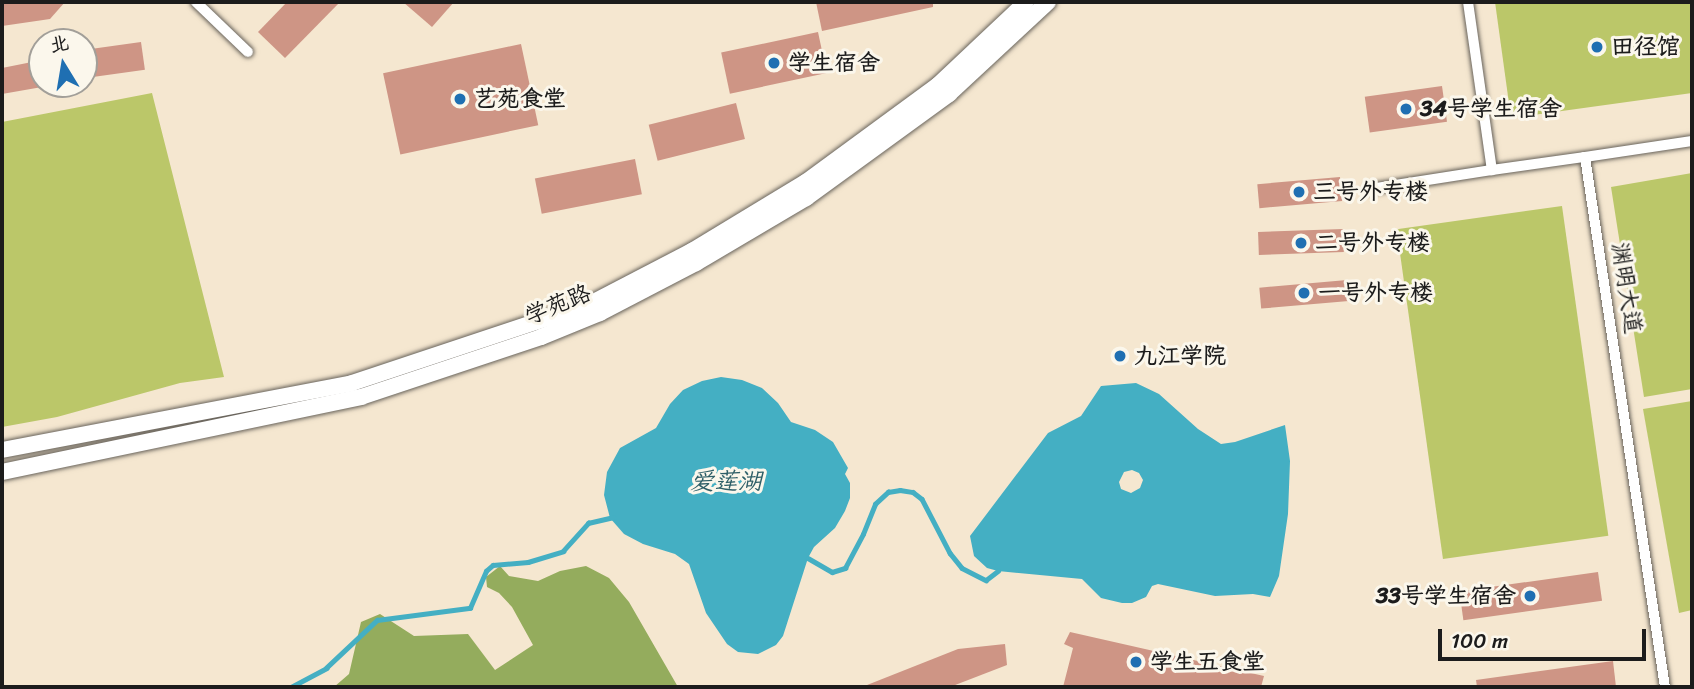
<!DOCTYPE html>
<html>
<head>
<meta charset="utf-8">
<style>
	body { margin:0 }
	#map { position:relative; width:1694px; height:689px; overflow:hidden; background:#f5e7d0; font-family:Sriracha,"LXGW WenKai TC",sans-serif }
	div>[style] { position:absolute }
	.green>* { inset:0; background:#bbc769; transform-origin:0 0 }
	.forest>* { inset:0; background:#94ac5d }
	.water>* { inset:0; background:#44afc3 }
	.stream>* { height:4.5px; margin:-2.25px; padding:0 2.25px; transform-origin:2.25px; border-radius:2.25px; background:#44afc3 }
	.building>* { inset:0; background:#ce9585; transform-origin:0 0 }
	.roads { filter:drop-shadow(0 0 2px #68635b) drop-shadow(0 0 2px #68635b) }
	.street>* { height:10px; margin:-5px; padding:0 5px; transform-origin:5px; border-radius:5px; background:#fff }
	.secondary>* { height:16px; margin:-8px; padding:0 8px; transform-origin:8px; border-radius:8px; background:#fff }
	.dots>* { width:19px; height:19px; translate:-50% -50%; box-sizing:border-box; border:4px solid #fbf7ec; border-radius:50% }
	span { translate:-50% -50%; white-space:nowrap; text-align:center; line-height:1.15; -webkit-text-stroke:6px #fbf7ec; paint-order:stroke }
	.poi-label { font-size:23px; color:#1c1c1c; font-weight:700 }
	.left { translate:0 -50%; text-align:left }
	.right { translate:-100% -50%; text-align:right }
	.street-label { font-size:23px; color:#1c1c1c }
	.water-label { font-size:24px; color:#2e5e67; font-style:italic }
	.frame { position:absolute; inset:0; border:4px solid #1c1c1c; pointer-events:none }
	.north { position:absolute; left:28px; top:28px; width:70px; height:70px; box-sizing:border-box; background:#fbf7ec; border:2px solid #a29f99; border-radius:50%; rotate:349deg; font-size:19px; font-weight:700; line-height:28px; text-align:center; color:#1c1c1c }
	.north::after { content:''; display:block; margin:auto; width:24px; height:32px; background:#1f6fb2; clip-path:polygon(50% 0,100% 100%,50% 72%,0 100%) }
	.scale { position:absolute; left:1438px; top:629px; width:208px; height:32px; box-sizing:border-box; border:4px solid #1c1c1c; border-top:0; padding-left:9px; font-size:21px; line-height:24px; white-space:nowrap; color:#1c1c1c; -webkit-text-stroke:5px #fbf7ec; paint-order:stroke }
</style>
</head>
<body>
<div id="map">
	<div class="green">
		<div style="clip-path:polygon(1495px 2px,1692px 2px,1692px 93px,1511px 118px)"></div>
		<div style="clip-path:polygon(152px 93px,224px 377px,180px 383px,57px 417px,2px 427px,2px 122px)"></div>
		<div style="clip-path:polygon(1692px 173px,1692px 389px,1644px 397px,1611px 187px)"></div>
		<div style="left:1562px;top:206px;width:333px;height:167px;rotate:82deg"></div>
		<div style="clip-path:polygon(1692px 401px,1692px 610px,1679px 613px,1643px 409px)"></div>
	</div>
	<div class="forest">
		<div style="clip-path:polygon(500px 566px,509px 576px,538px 581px,560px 571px,586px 566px,609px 578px,629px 602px,678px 687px,334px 687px,349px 674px,361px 622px,380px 614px,414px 636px,468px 634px,495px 670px,533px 645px,512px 607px,499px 593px,487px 587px,486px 577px)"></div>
	</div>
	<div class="water">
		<div style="clip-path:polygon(721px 377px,742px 380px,762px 388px,778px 403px,791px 422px,815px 430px,833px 442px,848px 468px,845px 474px,850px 483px,850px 498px,845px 511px,835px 528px,814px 547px,808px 558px,783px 636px,776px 645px,758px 654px,738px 652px,727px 644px,706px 613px,689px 564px,675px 554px,643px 544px,624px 534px,610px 518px,604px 495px,607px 472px,620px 448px,656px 428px,670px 404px,683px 390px,702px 381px)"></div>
		<div style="clip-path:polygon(evenodd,1136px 383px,1159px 394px,1198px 429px,1221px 444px,1235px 442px,1285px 425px,1290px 461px,1288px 514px,1279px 576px,1270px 597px,1253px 594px,1215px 596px,1158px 584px,1152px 586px,1146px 597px,1132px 603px,1122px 603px,1101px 598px,1082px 579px,998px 571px,987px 568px,974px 556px,970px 536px,1048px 433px,1081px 416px,1101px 386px,1136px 383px,1132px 470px,1139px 473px,1143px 480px,1140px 488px,1131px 493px,1121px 489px,1119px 482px,1124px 472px,1132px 470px)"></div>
	</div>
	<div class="stream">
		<div style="left:808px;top:558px;width:28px;rotate:30deg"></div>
		<div style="left:832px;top:572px;width:14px;rotate:-17deg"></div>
		<div style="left:845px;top:568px;width:38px;rotate:-62deg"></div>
		<div style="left:863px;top:534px;width:32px;rotate:-68deg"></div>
		<div style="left:875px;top:504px;width:18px;rotate:-43deg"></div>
		<div style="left:888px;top:492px;width:12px;rotate:-9deg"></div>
		<div style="left:900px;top:490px;width:13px;rotate:9deg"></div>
		<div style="left:913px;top:492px;width:11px;rotate:38deg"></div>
		<div style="left:922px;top:499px;width:61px;rotate:62.6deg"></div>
		<div style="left:950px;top:553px;width:19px;rotate:51deg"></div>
		<div style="left:962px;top:568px;width:27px;rotate:27deg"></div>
		<div style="left:986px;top:580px;width:15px;rotate:-37deg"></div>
		<div style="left:291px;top:687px;width:40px;rotate:-28deg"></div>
		<div style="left:326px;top:668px;width:70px;rotate:-43.3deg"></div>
		<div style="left:377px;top:620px;width:94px;rotate:-7.4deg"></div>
		<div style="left:470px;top:608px;width:40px;rotate:-66.6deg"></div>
		<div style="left:486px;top:571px;width:9px;rotate:-41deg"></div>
		<div style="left:493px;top:565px;width:35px;rotate:-5deg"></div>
		<div style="left:528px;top:562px;width:37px;rotate:-17deg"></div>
		<div style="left:563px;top:551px;width:38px;rotate:-48deg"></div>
		<div style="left:588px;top:523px;width:26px;rotate:-13deg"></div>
	</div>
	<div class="building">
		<div style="clip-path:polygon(2px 2px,65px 2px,50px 19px,2px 26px)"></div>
		<div style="clip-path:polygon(287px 2px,340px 2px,285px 58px,258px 32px)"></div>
		<div style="clip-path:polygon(403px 2px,454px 2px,432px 27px)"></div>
		<div style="clip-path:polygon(816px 2px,933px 2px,933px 7px,822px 31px)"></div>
		<div style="left:818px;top:32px;width:42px;height:99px;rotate:78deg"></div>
		<div style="left:141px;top:42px;width:28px;height:58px;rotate:82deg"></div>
		<div style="left:521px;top:44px;width:83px;height:141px;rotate:78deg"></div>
		<div style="clip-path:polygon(42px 60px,42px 87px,2px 94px,2px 68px)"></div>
		<div style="left:1442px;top:86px;width:36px;height:78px;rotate:82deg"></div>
		<div style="left:736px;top:103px;width:37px;height:90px;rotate:76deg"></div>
		<div style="left:635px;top:159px;width:36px;height:102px;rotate:79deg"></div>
		<div style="left:1340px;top:177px;width:24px;height:83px;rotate:85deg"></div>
		<div style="left:1343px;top:229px;width:23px;height:85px;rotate:88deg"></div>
		<div style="left:1347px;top:280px;width:21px;height:88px;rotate:85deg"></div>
		<div style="left:1598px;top:572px;width:29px;height:140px;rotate:82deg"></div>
		<div style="clip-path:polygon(1070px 632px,1264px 676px,1261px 687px,1063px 687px,1073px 648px,1064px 644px)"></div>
		<div style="clip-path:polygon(1005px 644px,1007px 665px,950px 687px,862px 687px,958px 649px)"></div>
		<div style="clip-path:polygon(1613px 661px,1616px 687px,1477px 687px,1476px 680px)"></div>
	</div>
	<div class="roads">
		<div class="street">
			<div style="left:196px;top:2px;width:72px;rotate:43.9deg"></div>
			<div style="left:1468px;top:2px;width:170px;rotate:81.9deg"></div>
			<div style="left:1492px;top:170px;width:94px;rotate:-8deg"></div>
			<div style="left:1585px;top:157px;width:536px;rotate:81.42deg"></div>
			<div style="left:1585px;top:157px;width:108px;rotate:-8.5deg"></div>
			<div style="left:1370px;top:189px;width:123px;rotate:-8.9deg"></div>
		</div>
		<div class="secondary">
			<div style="left:2px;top:450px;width:356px;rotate:-10.8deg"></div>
			<div style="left:352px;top:383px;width:253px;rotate:-18.4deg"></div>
			<div style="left:592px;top:303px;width:113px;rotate:-27.5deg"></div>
			<div style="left:692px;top:251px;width:133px;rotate:-31.2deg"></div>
			<div style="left:806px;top:182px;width:164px;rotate:-36.3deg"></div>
			<div style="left:938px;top:85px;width:121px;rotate:-43.3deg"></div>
			<div style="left:2px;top:472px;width:367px;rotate:-11.8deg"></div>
			<div style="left:361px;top:397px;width:190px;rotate:-18.4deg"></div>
			<div style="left:541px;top:337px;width:64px;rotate:-22.1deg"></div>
			<div style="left:600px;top:313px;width:108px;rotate:-27.5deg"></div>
			<div style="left:696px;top:263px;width:128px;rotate:-30.6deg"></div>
			<div style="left:806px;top:198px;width:177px;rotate:-36deg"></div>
			<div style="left:949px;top:94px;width:135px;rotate:-42.9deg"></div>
		</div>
	</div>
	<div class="dots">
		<div style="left:1597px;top:47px;background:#1f6fb2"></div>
		<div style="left:774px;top:63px;background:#1f6fb2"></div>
		<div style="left:460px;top:99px;background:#1f6fb2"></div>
		<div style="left:1406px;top:109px;background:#1f6fb2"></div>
		<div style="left:1299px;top:192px;background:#1f6fb2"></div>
		<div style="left:1301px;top:243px;background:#1f6fb2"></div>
		<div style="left:1304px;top:293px;background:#1f6fb2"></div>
		<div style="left:1120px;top:356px;background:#1f6fb2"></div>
		<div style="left:1530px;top:596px;background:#1f6fb2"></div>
		<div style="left:1136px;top:662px;background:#1f6fb2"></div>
	</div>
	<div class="poi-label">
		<span class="left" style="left:1611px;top:47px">田径馆</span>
		<span class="left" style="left:788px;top:63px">学生宿舍</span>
		<span class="left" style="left:474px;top:99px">艺苑食堂</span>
		<span class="left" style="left:1420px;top:109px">34号学生宿舍</span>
		<span class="left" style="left:1313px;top:192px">三号外专楼</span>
		<span class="left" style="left:1315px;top:243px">二号外专楼</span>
		<span class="left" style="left:1318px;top:293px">一号外专楼</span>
		<span class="left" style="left:1134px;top:356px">九江学院</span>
		<span class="right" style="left:1516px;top:596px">33号学生宿舍</span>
		<span class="left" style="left:1150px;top:662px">学生五食堂</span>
	</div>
	<div class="street-label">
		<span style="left:1626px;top:288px;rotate:81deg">渊明大道</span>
		<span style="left:558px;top:305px;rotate:-22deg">学苑路</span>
	</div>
	<div class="water-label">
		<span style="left:726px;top:482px">爱莲湖</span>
	</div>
	<div class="frame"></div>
	<div class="north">北</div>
	<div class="scale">100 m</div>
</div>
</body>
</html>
